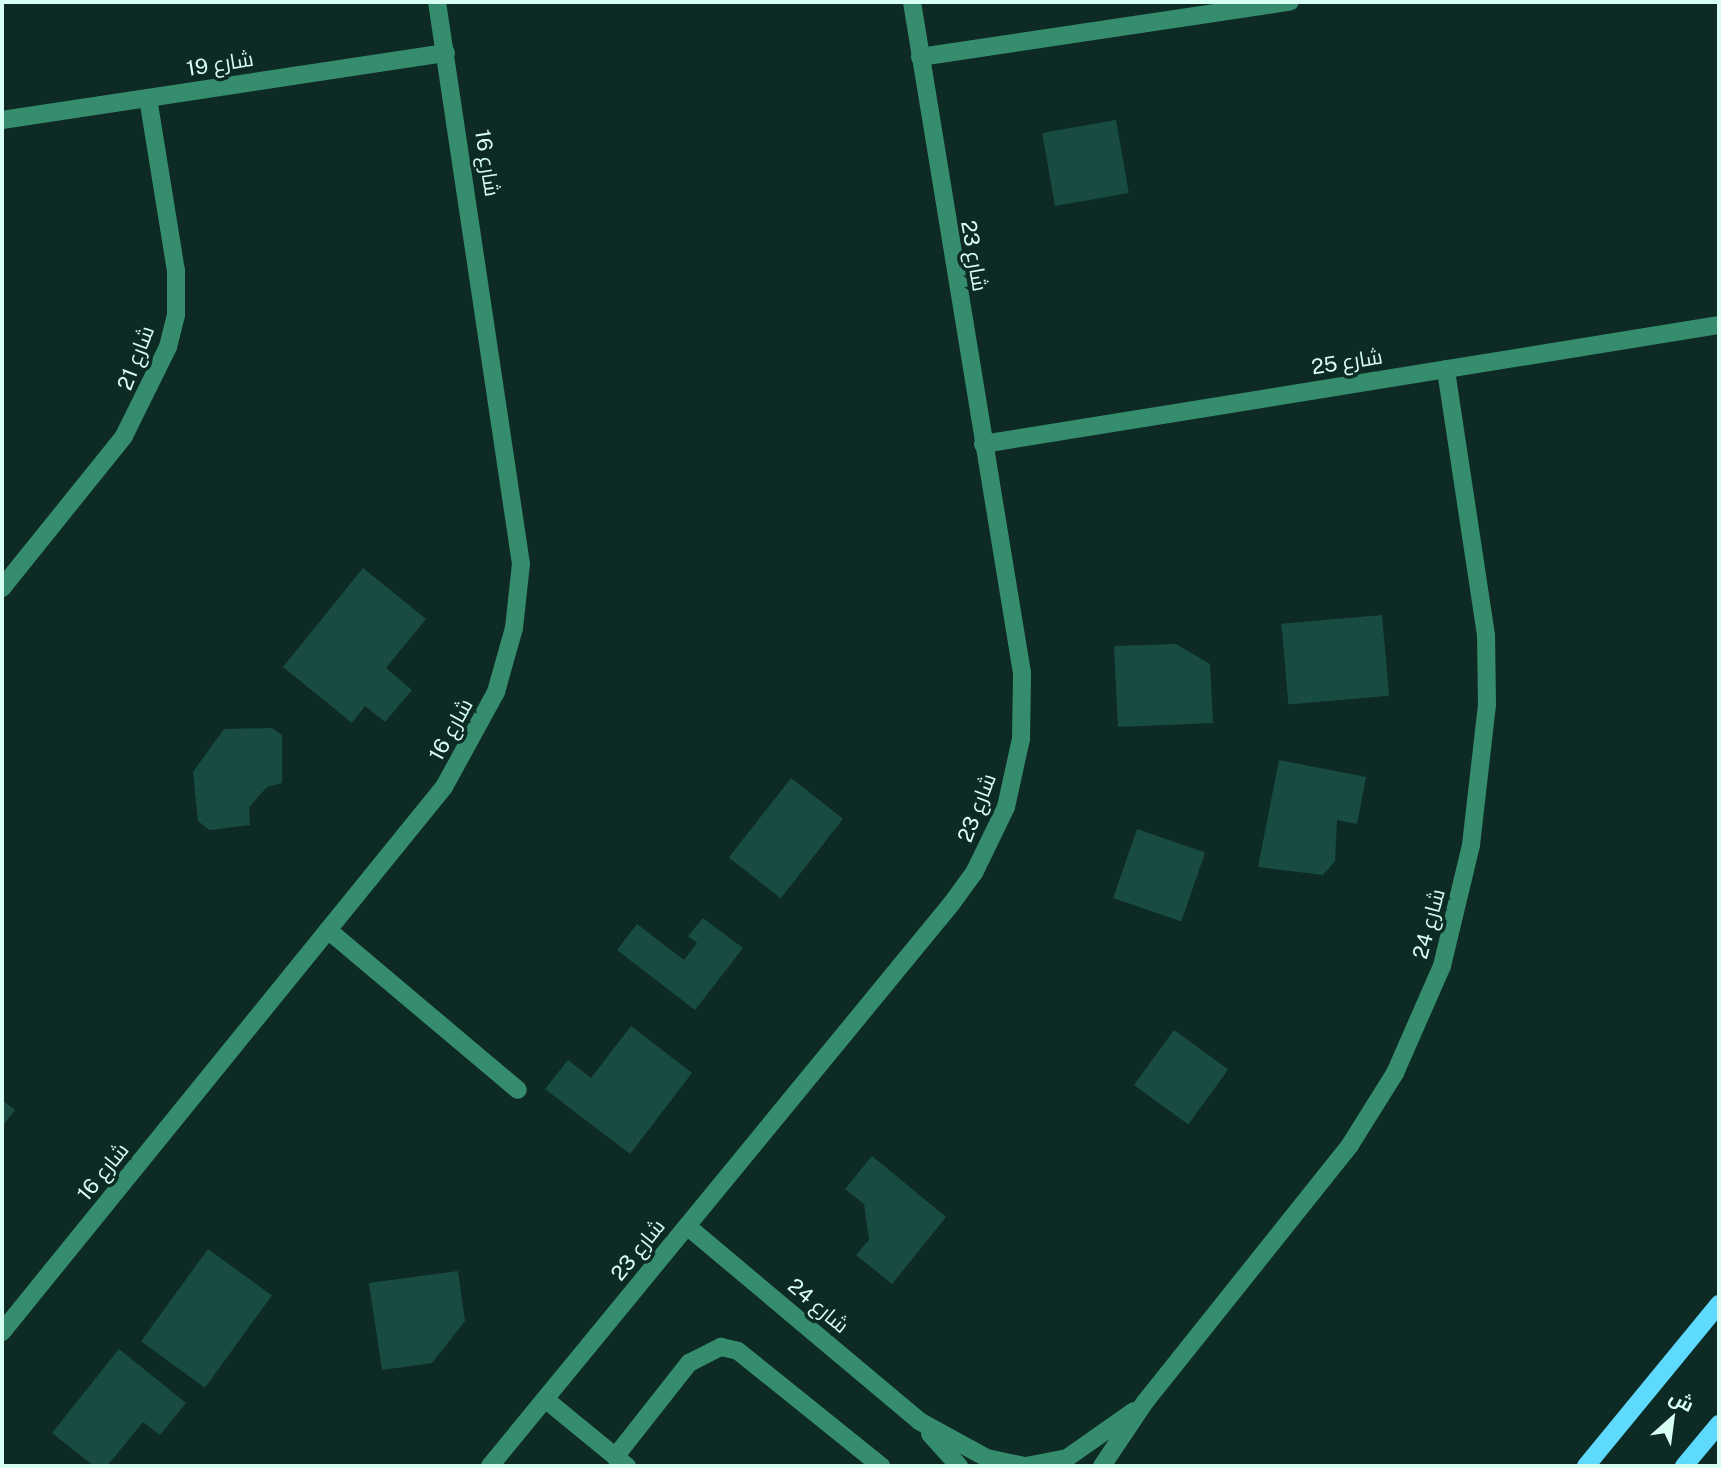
<!DOCTYPE html>
<html>
<head>
<meta charset="utf-8">
<style>
	body { margin:0 }
	#map { position:relative; width:1721px; height:1468px; overflow:hidden; background:#0e2a24; font-family:"Public Sans",Cairo,sans-serif }
	div>[style] { position:absolute }
	.building>* { inset:0; background:#184c42; transform-origin:0 0 }
	.minor>* { height:18px; margin:-9px; padding:0 9px; transform-origin:9px; border-radius:9px; background:#358d6d }
	.major>* { height:18px; margin:-9px; padding:0 9px; transform-origin:9px; border-radius:9px; background:#5edaff }
	span { translate:-50% -50%; white-space:nowrap; text-align:center; line-height:1.15; -webkit-text-stroke:7px #0e2a24; paint-order:stroke }
	.street-label { font-size:21px; color:#d7fff4 }
	.frame { position:absolute; inset:0; border:4px solid #d7fff4; pointer-events:none }
	.north { position:absolute; left:1637px; top:1384px; width:70px; height:70px; -webkit-text-stroke:5px #0e2a24; paint-order:stroke; rotate:28deg; font-size:19px; font-weight:700; line-height:28px; text-align:center; color:#d7fff4 }
	.north::after { content:''; display:block; margin:auto; width:24px; height:32px; background:#d7fff4; clip-path:polygon(50% 0,100% 100%,50% 72%,0 100%) }
</style>
</head>
<body>
<div id="map">
	<div class="building">
		<div style="left:1116px;top:120px;width:74px;height:75px;rotate:80deg"></div>
		<div style="clip-path:polygon(363px 568px,426px 619px,386px 668px,412px 690px,385px 722px,365px 706px,352px 723px,283px 667px)"></div>
		<div style="left:1382px;top:615px;width:81px;height:101px;rotate:85deg"></div>
		<div style="clip-path:polygon(1176px 644px,1210px 664px,1213px 723px,1118px 727px,1114px 646px)"></div>
		<div style="clip-path:polygon(272px 728px,282px 735px,282px 783px,267px 787px,249px 807px,250px 825px,209px 830px,198px 821px,193px 772px,224px 729px)"></div>
		<div style="clip-path:polygon(1279px 760px,1366px 777px,1357px 824px,1337px 820px,1335px 861px,1323px 875px,1258px 867px)"></div>
		<div style="left:791px;top:778px;width:66px;height:101px;rotate:38deg"></div>
		<div style="left:1137px;top:829px;width:72px;height:73px;rotate:19deg"></div>
		<div style="clip-path:polygon(703px 918px,743px 948px,695px 1010px,617px 950px,637px 924px,684px 960px,697px 943px,688px 936px)"></div>
		<div style="clip-path:polygon(631px 1026px,692px 1073px,630px 1154px,545px 1089px,568px 1060px,591px 1078px)"></div>
		<div style="left:1174px;top:1030px;width:67px;height:68px;rotate:36deg"></div>
		<div style="clip-path:polygon(2px 1100px,15px 1110px,2px 1127px)"></div>
		<div style="clip-path:polygon(872px 1156px,946px 1217px,892px 1284px,856px 1255px,869px 1240px,864px 1204px,845px 1189px)"></div>
		<div style="left:208px;top:1249px;width:79px;height:114px;rotate:36deg"></div>
		<div style="clip-path:polygon(458px 1271px,465px 1321px,432px 1363px,382px 1370px,369px 1283px)"></div>
		<div style="clip-path:polygon(119px 1349px,186px 1403px,160px 1435px,143px 1422px,107px 1466px,94px 1466px,52px 1433px)"></div>
	</div>
	<div class="minor">
		<div style="left:920px;top:57px;width:374px;rotate:-8.5deg"></div>
		<div style="left:2px;top:120px;width:449px;rotate:-8.6deg"></div>
		<div style="left:983px;top:444px;width:746px;rotate:-9.18deg"></div>
		<div style="left:2px;top:588px;width:195px;rotate:-51.2deg"></div>
		<div style="left:124px;top:436px;width:99px;rotate:-63.7deg"></div>
		<div style="left:168px;top:347px;width:33px;rotate:-76deg"></div>
		<div style="left:176px;top:315px;width:44px;rotate:-90deg"></div>
		<div style="left:176px;top:271px;width:175px;rotate:-99.2deg"></div>
		<div style="left:328px;top:930px;width:248px;rotate:40.1deg"></div>
		<div style="left:687px;top:1226px;width:303px;rotate:40deg"></div>
		<div style="left:919px;top:1421px;width:77px;rotate:28.6deg"></div>
		<div style="left:987px;top:1458px;width:40px;rotate:12deg"></div>
		<div style="left:1026px;top:1466px;width:42px;rotate:-11deg"></div>
		<div style="left:1067px;top:1458px;width:82px;rotate:-35deg"></div>
		<div style="left:2px;top:1332px;width:702px;rotate:-50.96deg"></div>
		<div style="left:444px;top:787px;width:108px;rotate:-61.3deg"></div>
		<div style="left:496px;top:692px;width:66px;rotate:-74.3deg"></div>
		<div style="left:514px;top:628px;width:64px;rotate:-83.8deg"></div>
		<div style="left:521px;top:564px;width:568px;rotate:-98.5deg"></div>
		<div style="left:545px;top:1399px;width:106px;rotate:39.3deg"></div>
		<div style="left:930px;top:1434px;width:43px;rotate:47.8deg"></div>
		<div style="left:615px;top:1457px;width:120px;rotate:-51.8deg"></div>
		<div style="left:689px;top:1363px;width:36px;rotate:-27deg"></div>
		<div style="left:721px;top:1347px;width:17px;rotate:13deg"></div>
		<div style="left:738px;top:1351px;width:184px;rotate:38.8deg"></div>
		<div style="left:490px;top:1466px;width:728px;rotate:-50.63deg"></div>
		<div style="left:952px;top:903px;width:37px;rotate:-54deg"></div>
		<div style="left:974px;top:873px;width:73px;rotate:-64.1deg"></div>
		<div style="left:1006px;top:807px;width:70px;rotate:-77.6deg"></div>
		<div style="left:1021px;top:739px;width:66px;rotate:-89.1deg"></div>
		<div style="left:1022px;top:673px;width:680px;rotate:-99.31deg"></div>
		<div style="left:1102px;top:1466px;width:77px;rotate:-56.1deg"></div>
		<div style="left:1145px;top:1402px;width:329px;rotate:-51.4deg"></div>
		<div style="left:1350px;top:1145px;width:85px;rotate:-58deg"></div>
		<div style="left:1395px;top:1073px;width:117px;rotate:-66.3deg"></div>
		<div style="left:1442px;top:966px;width:124px;rotate:-76.5deg"></div>
		<div style="left:1471px;top:845px;width:141px;rotate:-83.5deg"></div>
		<div style="left:1487px;top:705px;width:70px;rotate:-90.8deg"></div>
		<div style="left:1486px;top:635px;width:269px;rotate:-98.6deg"></div>
	</div>
	<div class="major">
		<div style="left:1586px;top:1466px;width:210px;rotate:-50.6deg"></div>
		<div style="left:1684px;top:1466px;width:55px;rotate:-50.2deg"></div>
	</div>
	<div class="street-label">
		<span style="left:220px;top:64px;rotate:-9deg">شارع 19</span>
		<span style="left:487px;top:163px;rotate:81deg">شارع 16</span>
		<span style="left:974px;top:256px;rotate:80deg">شارع 23</span>
		<span style="left:136px;top:358px;rotate:-69deg">شارع 21</span>
		<span style="left:1347px;top:362px;rotate:-9deg">شارع 25</span>
		<span style="left:451px;top:730px;rotate:-61deg">شارع 16</span>
		<span style="left:977px;top:808px;rotate:-69deg">شارع 23</span>
		<span style="left:1429px;top:924px;rotate:-75deg">شارع 24</span>
		<span style="left:103px;top:1172px;rotate:-51deg">شارع 16</span>
		<span style="left:638px;top:1250px;rotate:-51deg">شارع 23</span>
		<span style="left:818px;top:1306px;rotate:40deg">شارع 24</span>
	</div>
	<div class="frame"></div>
	<div class="north">ش</div>
</div>
</body>
</html>
